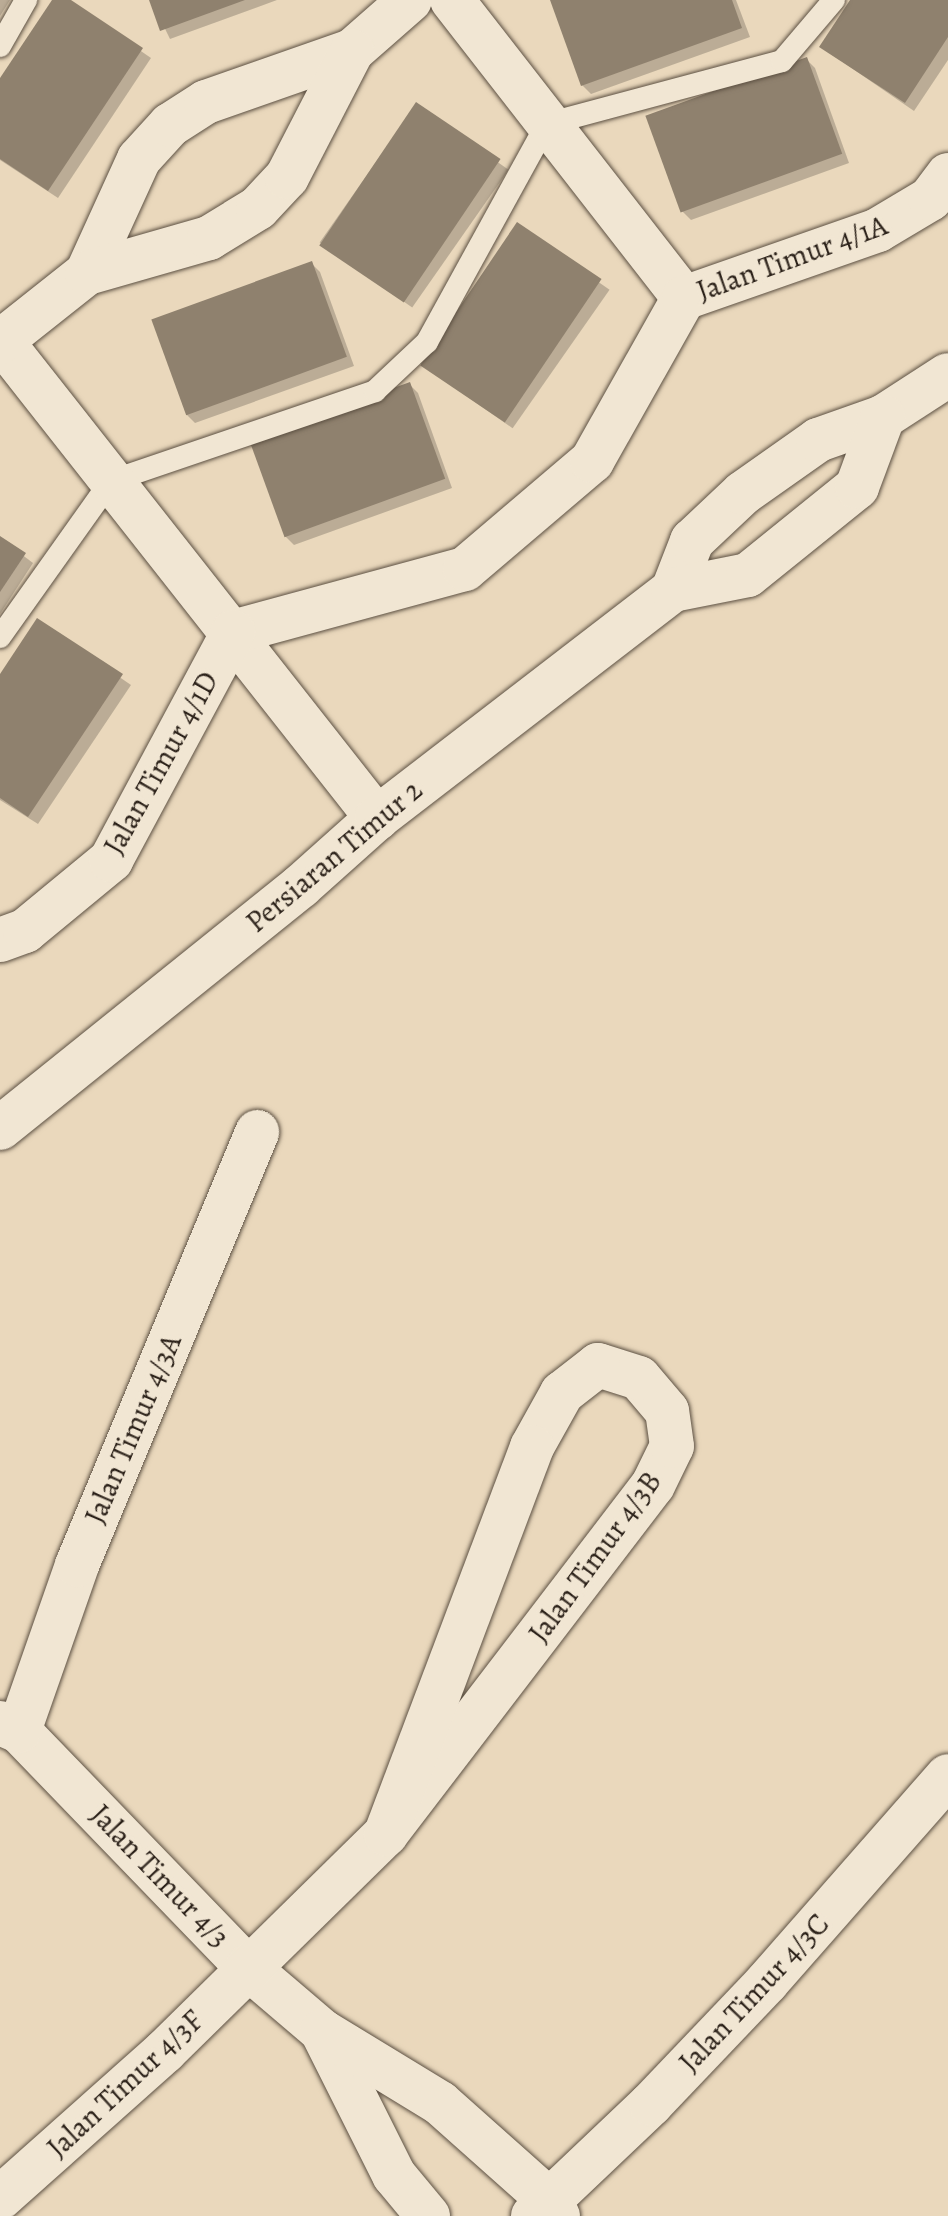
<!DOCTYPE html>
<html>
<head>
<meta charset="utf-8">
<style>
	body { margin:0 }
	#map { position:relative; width:948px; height:2216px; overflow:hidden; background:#ead8bc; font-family:Alegreya,serif }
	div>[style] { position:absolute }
	.shadow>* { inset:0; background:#0003; transform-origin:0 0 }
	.building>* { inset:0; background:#8f816e; transform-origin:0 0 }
	.roads { filter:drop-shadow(0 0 2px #5c5042) drop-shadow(0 0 2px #5c5042) }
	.lane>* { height:22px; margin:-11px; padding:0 11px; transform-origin:11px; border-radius:11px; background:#f1e6d3 }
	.street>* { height:44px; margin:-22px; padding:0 22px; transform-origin:22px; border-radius:22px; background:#f1e6d3 }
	span { translate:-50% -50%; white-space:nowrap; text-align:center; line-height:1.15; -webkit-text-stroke:8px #f1e6d3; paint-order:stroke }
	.street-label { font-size:30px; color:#2c221a }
</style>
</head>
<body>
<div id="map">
	<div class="shadow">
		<div style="clip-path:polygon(0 0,10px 0,0 16px)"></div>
		<div style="clip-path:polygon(54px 0,67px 0,151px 58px,58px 198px,0 160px,0 81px)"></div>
		<div style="clip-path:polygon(151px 0,277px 0,170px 39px)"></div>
		<div style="clip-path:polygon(552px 0,736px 0,750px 37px,591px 94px,582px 85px)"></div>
		<div style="clip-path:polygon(852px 0,948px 0,948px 60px,914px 111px,821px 47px)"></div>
		<div style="clip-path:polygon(806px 59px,815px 68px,849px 163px,691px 220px,682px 211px)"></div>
		<div style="left:416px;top:105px;width:113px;height:168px;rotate:35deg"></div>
		<div style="left:517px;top:225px;width:113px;height:169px;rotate:35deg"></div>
		<div style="clip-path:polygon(311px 263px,320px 272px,354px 366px,195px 423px,186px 414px)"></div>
		<div style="clip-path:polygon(409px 384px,418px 393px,452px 488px,294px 545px,285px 536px)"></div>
		<div style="clip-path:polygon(0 538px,33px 563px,0 614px)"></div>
		<div style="clip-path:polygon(38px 621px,131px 685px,38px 824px,0 800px,0 678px)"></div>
	</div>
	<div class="building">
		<div style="clip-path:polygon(52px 0,71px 0,143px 48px,48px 191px,0 159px,0 78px)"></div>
		<div style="clip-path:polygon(149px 0,245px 0,160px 31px)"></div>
		<div style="clip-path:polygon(550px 0,732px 0,742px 28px,581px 86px)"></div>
		<div style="clip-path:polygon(850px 0,948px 0,948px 37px,905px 103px,819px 47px)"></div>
		<div style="left:807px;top:57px;width:103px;height:172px;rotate:70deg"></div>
		<div style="left:416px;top:102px;width:102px;height:173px;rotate:34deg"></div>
		<div style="left:517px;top:222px;width:102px;height:173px;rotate:34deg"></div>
		<div style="left:312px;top:261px;width:102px;height:171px;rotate:70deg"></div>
		<div style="left:410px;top:382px;width:103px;height:171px;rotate:70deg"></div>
		<div style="clip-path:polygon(0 536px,26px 553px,0 592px)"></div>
		<div style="clip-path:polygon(37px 618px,123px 674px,28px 817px,0 798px,0 674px)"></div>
	</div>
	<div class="roads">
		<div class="lane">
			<div style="left:0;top:46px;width:53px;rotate:-60.5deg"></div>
			<div style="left:0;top:637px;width:191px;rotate:-54.6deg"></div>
			<div style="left:111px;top:481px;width:279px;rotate:-18.8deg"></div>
			<div style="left:375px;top:391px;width:71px;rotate:-43.3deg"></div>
			<div style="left:427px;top:342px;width:249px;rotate:-61.2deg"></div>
			<div style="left:547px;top:124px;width:243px;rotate:-15deg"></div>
			<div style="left:782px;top:61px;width:80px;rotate:-49.6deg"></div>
		</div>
		<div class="street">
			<div style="left:452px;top:0;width:378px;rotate:52.1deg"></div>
			<div style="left:87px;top:273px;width:125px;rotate:-65.5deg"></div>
			<div style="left:139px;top:159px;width:46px;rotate:-47.6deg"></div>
			<div style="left:170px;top:125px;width:43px;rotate:-32.6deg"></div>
			<div style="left:206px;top:102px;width:155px;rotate:-19.3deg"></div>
			<div style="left:352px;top:51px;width:77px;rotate:-41.3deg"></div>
			<div style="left:0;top:339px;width:610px;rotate:51.8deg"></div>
			<div style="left:0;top:342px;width:111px;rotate:-38.4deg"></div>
			<div style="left:87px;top:273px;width:127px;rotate:-16deg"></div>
			<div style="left:209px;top:238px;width:57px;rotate:-31.5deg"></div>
			<div style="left:258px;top:208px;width:42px;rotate:-46.9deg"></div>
			<div style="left:287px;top:177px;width:142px;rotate:-62.7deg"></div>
			<div style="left:673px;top:590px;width:53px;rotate:-68.8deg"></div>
			<div style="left:692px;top:541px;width:70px;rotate:-43.3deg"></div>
			<div style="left:743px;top:493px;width:92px;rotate:-35.2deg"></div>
			<div style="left:818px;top:440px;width:69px;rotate:-19.5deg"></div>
			<div style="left:883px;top:417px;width:77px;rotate:-32.9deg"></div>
			<div style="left:233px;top:632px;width:240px;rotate:-15.2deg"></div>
			<div style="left:465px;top:569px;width:167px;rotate:-40.4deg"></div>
			<div style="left:592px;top:461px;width:187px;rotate:-60.6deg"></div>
			<div style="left:684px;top:298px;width:206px;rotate:-19.3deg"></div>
			<div style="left:878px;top:230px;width:61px;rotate:-30.8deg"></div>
			<div style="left:930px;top:199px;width:30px;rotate:-53deg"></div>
			<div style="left:0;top:940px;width:27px;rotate:-20deg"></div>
			<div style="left:25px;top:931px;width:112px;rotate:-39.5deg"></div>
			<div style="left:111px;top:860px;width:259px;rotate:-61.8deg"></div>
			<div style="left:0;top:1128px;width:386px;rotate:-38.8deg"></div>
			<div style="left:301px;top:886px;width:102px;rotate:-41.8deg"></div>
			<div style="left:377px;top:818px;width:374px;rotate:-37.6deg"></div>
			<div style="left:673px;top:590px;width:76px;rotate:-11.3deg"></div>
			<div style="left:748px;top:575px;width:140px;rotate:-38.9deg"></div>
			<div style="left:857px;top:487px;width:75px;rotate:-69.6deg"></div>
			<div style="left:0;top:1723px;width:21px;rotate:23deg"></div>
			<div style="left:19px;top:1731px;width:328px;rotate:46deg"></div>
			<div style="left:247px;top:1967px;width:99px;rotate:40.5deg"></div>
			<div style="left:19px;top:1731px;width:176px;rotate:-70.7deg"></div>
			<div style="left:77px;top:1565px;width:469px;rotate:-67.4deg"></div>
			<div style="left:0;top:2198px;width:221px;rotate:-41.7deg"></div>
			<div style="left:165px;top:2051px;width:310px;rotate:-44.5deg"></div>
			<div style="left:386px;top:1834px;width:439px;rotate:-52.6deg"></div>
			<div style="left:653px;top:1485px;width:43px;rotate:-64deg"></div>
			<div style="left:672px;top:1446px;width:35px;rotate:-98deg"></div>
			<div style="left:667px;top:1411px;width:43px;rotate:-130.3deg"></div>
			<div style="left:639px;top:1378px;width:43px;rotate:-162.4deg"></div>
			<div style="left:598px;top:1365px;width:46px;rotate:142.1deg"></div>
			<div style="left:562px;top:1393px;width:62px;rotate:119.1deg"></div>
			<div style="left:532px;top:1447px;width:414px;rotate:110.7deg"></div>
			<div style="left:428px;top:2216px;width:53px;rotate:-129.7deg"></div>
			<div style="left:394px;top:2175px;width:161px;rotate:-116.6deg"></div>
			<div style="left:322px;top:2031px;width:138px;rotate:31.4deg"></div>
			<div style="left:440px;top:2103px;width:147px;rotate:41.7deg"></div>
			<div style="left:550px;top:2201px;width:17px;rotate:62deg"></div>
			<div style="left:533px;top:2216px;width:163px;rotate:-43.5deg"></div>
			<div style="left:651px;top:2104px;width:168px;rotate:-46.4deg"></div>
			<div style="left:767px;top:1982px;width:274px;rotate:-48.7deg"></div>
		</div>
	</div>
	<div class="street-label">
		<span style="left:792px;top:258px;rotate:-20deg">Jalan Timur 4/1A</span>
		<span style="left:161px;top:763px;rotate:-61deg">Jalan Timur 4/1D</span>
		<span style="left:334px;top:856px;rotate:-40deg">Persiaran Timur 2</span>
		<span style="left:133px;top:1429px;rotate:-67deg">Jalan Timur 4/3A</span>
		<span style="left:595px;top:1557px;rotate:-54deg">Jalan Timur 4/3B</span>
		<span style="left:160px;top:1876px;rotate:46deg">Jalan Timur 4/3</span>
		<span style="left:754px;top:1993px;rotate:-47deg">Jalan Timur 4/3C</span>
		<span style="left:125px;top:2084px;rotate:-43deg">Jalan Timur 4/3F</span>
	</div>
</div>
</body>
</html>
